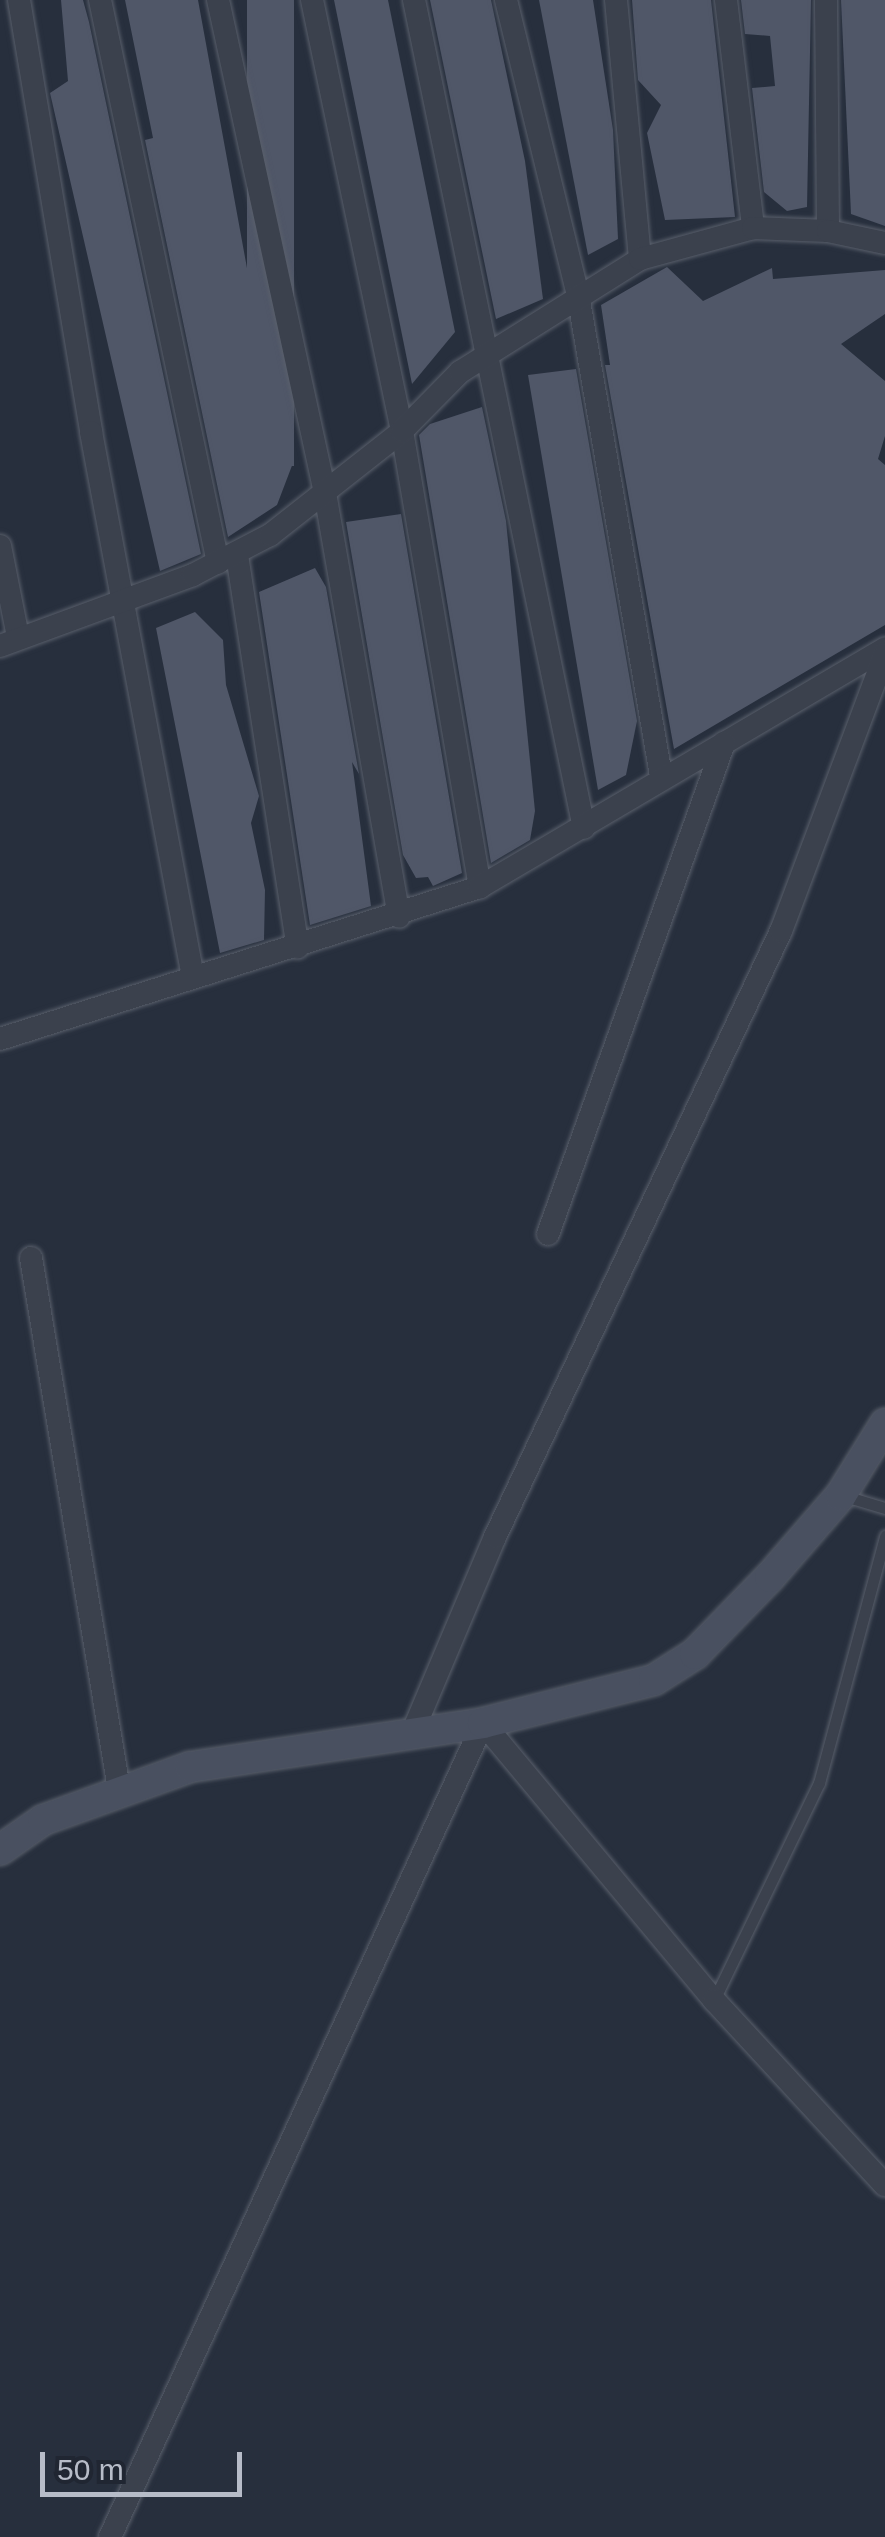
<!DOCTYPE html>
<html>
<head>
<meta charset="utf-8">
<style>
	body { margin:0 }
	#map { position:relative; width:885px; height:2537px; overflow:hidden; background:#272f3d; font-family:Arial,sans-serif }
	div>[style] { position:absolute }
	.building>* { inset:0; background:#505768; transform-origin:0 0 }
	.roads { filter:drop-shadow(0 0 2px #595f6b) drop-shadow(0 0 2px #595f6b) }
	.lane>* { height:11px; margin:-5.5px; padding:0 5.5px; transform-origin:5.5px; border-radius:5.5px; background:#3b414d }
	.street>* { height:22px; margin:-11px; padding:0 11px; transform-origin:11px; border-radius:11px; background:#3b414d }
	.secondary>* { height:30px; margin:-15px; padding:0 15px; transform-origin:15px; border-radius:15px; background:#495060 }
	span { translate:-50% -50%; white-space:nowrap; text-align:center; line-height:1.15; -webkit-text-stroke:10px #202632; paint-order:stroke }
	.scale { position:absolute; left:40px; top:2452px; width:202px; height:45px; box-sizing:border-box; border:5px solid #b7bcc8; border-top:0; padding-left:12px; font-size:30px; line-height:35px; white-space:nowrap; color:#b7bcc8; -webkit-text-stroke:8px #202632; paint-order:stroke }
</style>
</head>
<body>
<div id="map">
	<div class="building">
		<div style="clip-path:polygon(61px 0,83px 0,89px 22px,201px 554px,160px 571px,50px 93px,68px 81px)"></div>
		<div style="clip-path:polygon(125px 0,198px 0,251px 290px,293px 463px,277px 505px,228px 537px,145px 140px,153px 138px)"></div>
		<div style="left:247px;top:0;width:47px;height:466px"></div>
		<div style="clip-path:polygon(334px 0,388px 0,455px 332px,412px 384px)"></div>
		<div style="clip-path:polygon(430px 0,491px 0,525px 161px,543px 299px,496px 319px)"></div>
		<div style="clip-path:polygon(539px 0,593px 0,613px 130px,618px 239px,588px 255px)"></div>
		<div style="clip-path:polygon(632px 0,711px 0,735px 217px,665px 220px,647px 133px,661px 105px,638px 80px)"></div>
		<div style="clip-path:polygon(741px 0,811px 0,807px 207px,787px 211px,764px 192px,752px 88px,775px 86px,770px 36px,745px 34px)"></div>
		<div style="clip-path:polygon(841px 0,885px 0,885px 226px,851px 214px)"></div>
		<div style="clip-path:polygon(667px 267px,703px 301px,772px 268px,773px 279px,885px 270px,885px 314px,841px 344px,885px 381px,885px 436px,878px 459px,885px 465px,885px 625px,674px 749px,605px 365px,610px 365px,601px 305px)"></div>
		<div style="clip-path:polygon(576px 369px,637px 721px,626px 775px,598px 790px,528px 375px)"></div>
		<div style="clip-path:polygon(482px 407px,506px 521px,535px 811px,530px 840px,491px 863px,419px 435px,430px 424px)"></div>
		<div style="clip-path:polygon(401px 514px,462px 873px,433px 886px,428px 877px,416px 878px,403px 855px,346px 522px)"></div>
		<div style="clip-path:polygon(315px 568px,326px 587px,359px 774px,352px 762px,371px 906px,310px 925px,259px 592px)"></div>
		<div style="clip-path:polygon(195px 612px,223px 640px,226px 685px,259px 796px,251px 823px,265px 890px,264px 940px,220px 953px,156px 628px)"></div>
	</div>
	<div class="roads">
		<div class="lane">
			<div style="left:845px;top:1496px;width:42px;rotate:16.7deg"></div>
			<div style="left:714px;top:2000px;width:241px;rotate:-64.2deg"></div>
			<div style="left:819px;top:1783px;width:256px;rotate:-75deg"></div>
		</div>
		<div class="street">
			<div style="left:19px;top:0;width:438px;rotate:80.5deg"></div>
			<div style="left:91px;top:432px;width:554px;rotate:79.4deg"></div>
			<div style="left:100px;top:0;width:575px;rotate:78.16deg"></div>
			<div style="left:218px;top:0;width:504px;rotate:77.75deg"></div>
			<div style="left:325px;top:493px;width:430px;rotate:80.1deg"></div>
			<div style="left:312px;top:0;width:440px;rotate:78.2deg"></div>
			<div style="left:402px;top:431px;width:463px;rotate:80.3deg"></div>
			<div style="left:414px;top:0;width:845px;rotate:78.4deg"></div>
			<div style="left:506px;top:0;width:304px;rotate:76.3deg"></div>
			<div style="left:578px;top:295px;width:491px;rotate:80.2deg"></div>
			<div style="left:616px;top:0;width:260px;rotate:84.7deg"></div>
			<div style="left:726px;top:0;width:230px;rotate:83.2deg"></div>
			<div style="left:826px;top:0;width:231px;rotate:89.5deg"></div>
			<div style="left:0;top:546px;width:93px;rotate:78.8deg"></div>
			<div style="left:237px;top:555px;width:397px;rotate:81.2deg"></div>
			<div style="left:0;top:646px;width:206px;rotate:-20.2deg"></div>
			<div style="left:193px;top:575px;width:87px;rotate:-27.5deg"></div>
			<div style="left:270px;top:535px;width:168px;rotate:-38.2deg"></div>
			<div style="left:402px;top:431px;width:83px;rotate:-45.5deg"></div>
			<div style="left:460px;top:372px;width:213px;rotate:-32.1deg"></div>
			<div style="left:640px;top:259px;width:117px;rotate:-15.3deg"></div>
			<div style="left:753px;top:228px;width:75px;rotate:2.3deg"></div>
			<div style="left:828px;top:231px;width:58px;rotate:11.9deg"></div>
			<div style="left:0;top:1039px;width:503px;rotate:-17.57deg"></div>
			<div style="left:480px;top:887px;width:470px;rotate:-30.5deg"></div>
			<div style="left:548px;top:1234px;width:522px;rotate:-70.28deg"></div>
			<div style="left:31px;top:1258px;width:538px;rotate:80.59deg"></div>
			<div style="left:413px;top:1731px;width:211px;rotate:-67.1deg"></div>
			<div style="left:495px;top:1537px;width:670px;rotate:-64.74deg"></div>
			<div style="left:781px;top:931px;width:296px;rotate:-69.4deg"></div>
			<div style="left:110px;top:2537px;width:895px;rotate:-65.38deg"></div>
			<div style="left:483px;top:1723px;width:361px;rotate:50.2deg"></div>
			<div style="left:714px;top:2000px;width:252px;rotate:47.3deg"></div>
		</div>
		<div class="secondary">
			<div style="left:0;top:1850px;width:52px;rotate:-34.9deg"></div>
			<div style="left:43px;top:1820px;width:156px;rotate:-19.8deg"></div>
			<div style="left:190px;top:1767px;width:296px;rotate:-8.5deg"></div>
			<div style="left:483px;top:1723px;width:176px;rotate:-14.1deg"></div>
			<div style="left:654px;top:1680px;width:49px;rotate:-32.4deg"></div>
			<div style="left:695px;top:1654px;width:107px;rotate:-45.8deg"></div>
			<div style="left:770px;top:1577px;width:108px;rotate:-49.1deg"></div>
			<div style="left:841px;top:1495px;width:84px;rotate:-58.2deg"></div>
		</div>
	</div>
	<div class="scale">50 m</div>
</div>
</body>
</html>
